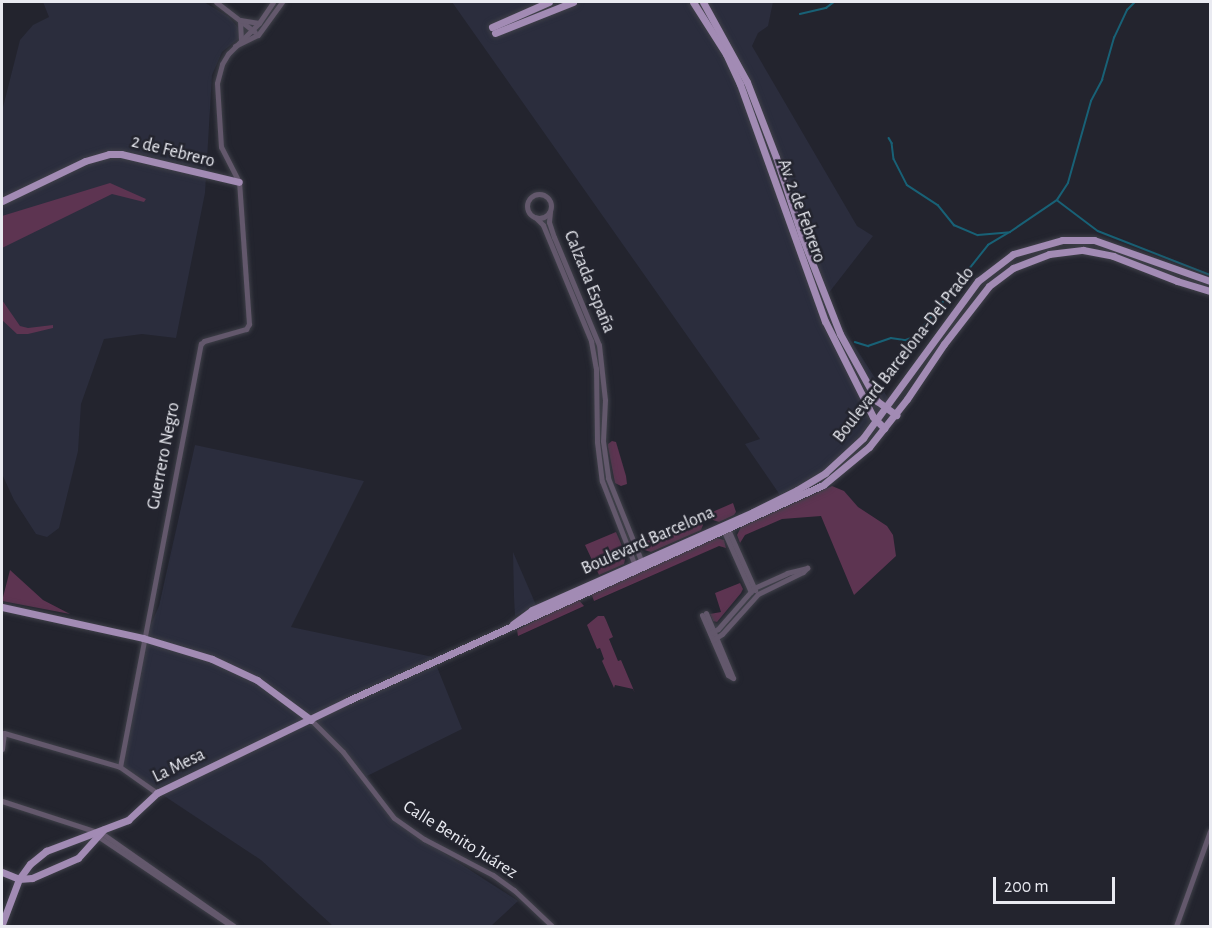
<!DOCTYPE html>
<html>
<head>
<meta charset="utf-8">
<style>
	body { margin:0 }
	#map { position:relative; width:1212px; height:928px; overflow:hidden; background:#23242e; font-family:"Alegreya Sans",sans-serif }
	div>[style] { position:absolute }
	.built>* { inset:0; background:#2b2d3d }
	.green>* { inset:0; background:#5d3451 }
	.stream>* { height:1.5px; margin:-0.75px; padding:0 0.75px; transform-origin:0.75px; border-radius:0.75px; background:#186176 }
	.roads { filter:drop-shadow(0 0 2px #3f4049) drop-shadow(0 0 2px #3f4049) }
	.minor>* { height:5px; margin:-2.5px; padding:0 2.5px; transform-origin:2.5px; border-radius:2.5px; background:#63586c }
	.minor>.ring { margin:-2.5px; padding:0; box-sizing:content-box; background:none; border:5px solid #63586c; border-radius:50% }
	.major>* { height:7px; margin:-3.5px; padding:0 3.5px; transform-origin:3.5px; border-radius:3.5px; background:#a28bb4 }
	span { translate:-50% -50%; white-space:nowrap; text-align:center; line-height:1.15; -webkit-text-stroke:5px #23242e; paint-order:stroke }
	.street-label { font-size:18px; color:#e9eaf1 }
	.frame { position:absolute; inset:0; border:3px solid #e9eaf1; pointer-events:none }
	.scale { position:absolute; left:993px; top:877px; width:122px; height:27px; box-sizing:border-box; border:3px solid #e9eaf1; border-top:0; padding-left:8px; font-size:18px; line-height:21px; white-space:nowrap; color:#e9eaf1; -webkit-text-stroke:4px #23242e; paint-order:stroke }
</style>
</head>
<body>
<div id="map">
	<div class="built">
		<div style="clip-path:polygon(43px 2px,204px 2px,229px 17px,240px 30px,239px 38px,222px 52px,212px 75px,205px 193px,176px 338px,142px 334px,104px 339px,81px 404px,78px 451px,59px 528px,47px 537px,36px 534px,14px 500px,2px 474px,2px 111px,20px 40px,33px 25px,49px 17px)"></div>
		<div style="clip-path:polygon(452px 2px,773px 2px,768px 26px,758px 33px,752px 46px,857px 226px,873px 236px,824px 299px,890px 401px,842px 459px,782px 498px,745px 444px,760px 439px)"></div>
		<div style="clip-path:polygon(195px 445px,364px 481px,291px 627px,433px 657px,462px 729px,367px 776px,393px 816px,403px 827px,518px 901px,491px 926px,333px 926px,261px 860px,119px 766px,145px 638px,159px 606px)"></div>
		<div style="clip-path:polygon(513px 552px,536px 605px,515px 616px,514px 597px)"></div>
	</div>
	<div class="green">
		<div style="clip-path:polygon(110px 183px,146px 199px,144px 202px,112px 194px,2px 248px,2px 216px)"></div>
		<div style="clip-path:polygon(2px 300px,20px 326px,28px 328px,53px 325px,53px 328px,28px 334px,17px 334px,2px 320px)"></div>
		<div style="clip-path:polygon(612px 441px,616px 442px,626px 476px,627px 484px,621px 486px,615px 483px,608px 447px,608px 444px)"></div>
		<div style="clip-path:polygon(832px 486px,844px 491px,858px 507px,887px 526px,893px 535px,896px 556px,854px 595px,821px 516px,782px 519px,745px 535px,740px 543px,737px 535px,741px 527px)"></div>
		<div style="clip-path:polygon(733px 503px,736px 512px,734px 515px,719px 522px,713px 520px,710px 513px)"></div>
		<div style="clip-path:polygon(700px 518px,703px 525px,701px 530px,651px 552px,641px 549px,637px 540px,642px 543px)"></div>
		<div style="clip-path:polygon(616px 532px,626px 555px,624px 564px,599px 575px,585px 545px)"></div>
		<div style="clip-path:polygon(717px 538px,724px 540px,726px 548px,719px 546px,594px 601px,591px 593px)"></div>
		<div style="clip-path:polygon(10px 570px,43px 600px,70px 614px,2px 601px)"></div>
		<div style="clip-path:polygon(740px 583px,743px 589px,741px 593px,717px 622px,713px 621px,710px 614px,721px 612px,715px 593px)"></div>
		<div style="clip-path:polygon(578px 599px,584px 606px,518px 636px,517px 630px)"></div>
		<div style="clip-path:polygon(598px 616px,604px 616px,606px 620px,613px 637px,609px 639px,618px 661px,621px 660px,635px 693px,633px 689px,615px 685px,614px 688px,602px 661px,604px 659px,600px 648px,597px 649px,587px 625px)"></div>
	</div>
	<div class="stream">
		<div style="left:800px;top:14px;width:27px;rotate:-13deg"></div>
		<div style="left:826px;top:8px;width:10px;rotate:-37deg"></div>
		<div style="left:889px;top:138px;width:6px;rotate:59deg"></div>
		<div style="left:892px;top:143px;width:16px;rotate:83deg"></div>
		<div style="left:894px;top:159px;width:29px;rotate:63deg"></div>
		<div style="left:907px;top:185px;width:37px;rotate:33deg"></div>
		<div style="left:938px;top:205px;width:26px;rotate:51deg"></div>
		<div style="left:954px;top:225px;width:26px;rotate:23deg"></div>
		<div style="left:978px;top:235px;width:32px;rotate:-5deg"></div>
		<div style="left:1010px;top:232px;width:57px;rotate:-34.2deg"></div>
		<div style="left:1057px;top:200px;width:20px;rotate:-57deg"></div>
		<div style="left:1068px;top:183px;width:85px;rotate:-74.3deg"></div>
		<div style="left:1091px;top:101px;width:24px;rotate:-62deg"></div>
		<div style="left:1102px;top:80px;width:44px;rotate:-74.1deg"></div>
		<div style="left:1114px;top:38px;width:31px;rotate:-65deg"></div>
		<div style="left:1127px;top:10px;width:11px;rotate:-45deg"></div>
		<div style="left:1057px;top:200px;width:51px;rotate:37.1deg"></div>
		<div style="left:1098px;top:231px;width:120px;rotate:21.4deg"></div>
		<div style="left:855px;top:342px;width:14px;rotate:17deg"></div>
		<div style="left:868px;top:346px;width:24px;rotate:-19deg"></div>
		<div style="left:891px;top:338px;width:15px;rotate:8deg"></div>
		<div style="left:906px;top:340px;width:11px;rotate:-22deg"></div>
		<div style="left:916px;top:336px;width:116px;rotate:-51.6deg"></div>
		<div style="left:988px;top:245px;width:23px;rotate:-31deg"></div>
	</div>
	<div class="roads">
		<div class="minor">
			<div style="left:216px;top:2px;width:49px;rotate:37.6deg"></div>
			<div style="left:241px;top:40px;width:20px;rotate:-93deg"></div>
			<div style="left:240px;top:20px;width:19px;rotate:9deg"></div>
			<div style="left:235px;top:46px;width:25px;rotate:-26deg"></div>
			<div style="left:258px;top:35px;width:41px;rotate:-54deg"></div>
			<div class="ring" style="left:527px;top:194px;width:19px;height:19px"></div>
			<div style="left:550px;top:212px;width:10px;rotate:96deg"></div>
			<div style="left:549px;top:222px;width:16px;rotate:72deg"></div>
			<div style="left:554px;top:237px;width:117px;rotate:67.4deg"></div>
			<div style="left:599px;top:345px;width:55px;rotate:83.8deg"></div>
			<div style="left:605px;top:400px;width:41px;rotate:92.8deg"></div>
			<div style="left:603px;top:441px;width:37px;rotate:82deg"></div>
			<div style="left:608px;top:478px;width:94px;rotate:68.1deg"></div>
			<div style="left:536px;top:218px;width:10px;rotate:45deg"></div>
			<div style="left:543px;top:225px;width:126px;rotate:67.5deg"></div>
			<div style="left:591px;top:341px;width:27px;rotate:80deg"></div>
			<div style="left:596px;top:368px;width:74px;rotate:89.2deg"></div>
			<div style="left:597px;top:442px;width:39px;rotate:83deg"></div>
			<div style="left:602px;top:481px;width:93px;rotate:68.7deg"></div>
			<div style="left:722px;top:527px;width:71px;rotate:66deg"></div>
			<div style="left:727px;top:527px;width:69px;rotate:66deg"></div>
			<div style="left:706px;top:613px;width:70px;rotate:67.4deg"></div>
			<div style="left:702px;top:615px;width:65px;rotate:66.6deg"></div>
			<div style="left:728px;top:675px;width:6px;rotate:31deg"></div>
			<div style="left:710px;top:633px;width:9px;rotate:-27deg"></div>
			<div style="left:718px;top:629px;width:55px;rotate:-48.7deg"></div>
			<div style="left:754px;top:588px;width:36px;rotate:-24deg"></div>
			<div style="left:787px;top:573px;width:21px;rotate:-14deg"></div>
			<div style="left:713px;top:640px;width:11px;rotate:-34deg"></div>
			<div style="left:722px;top:634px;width:54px;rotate:-48deg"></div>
			<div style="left:758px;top:594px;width:50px;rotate:-26.1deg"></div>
			<div style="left:803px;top:572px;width:6px;rotate:-45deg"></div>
			<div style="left:311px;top:720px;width:45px;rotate:45deg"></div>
			<div style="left:343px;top:752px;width:83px;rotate:52.3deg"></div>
			<div style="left:394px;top:818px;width:37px;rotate:35deg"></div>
			<div style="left:424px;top:839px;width:78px;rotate:27.6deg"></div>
			<div style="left:493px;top:875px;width:26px;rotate:36deg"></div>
			<div style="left:514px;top:890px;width:52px;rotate:43.5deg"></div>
			<div style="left:2px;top:749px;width:16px;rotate:-83deg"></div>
			<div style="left:4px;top:733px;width:121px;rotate:16.3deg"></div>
			<div style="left:120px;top:767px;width:45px;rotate:35.1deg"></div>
			<div style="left:120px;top:767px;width:431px;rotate:-79.2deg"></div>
			<div style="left:201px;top:344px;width:4px;rotate:-45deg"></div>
			<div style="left:204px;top:341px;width:44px;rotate:-15.9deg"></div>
			<div style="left:246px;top:329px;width:6px;rotate:-59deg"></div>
			<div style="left:249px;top:324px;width:142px;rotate:-94deg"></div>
			<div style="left:239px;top:182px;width:39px;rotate:-117deg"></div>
			<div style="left:221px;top:147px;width:64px;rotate:-93.6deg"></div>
			<div style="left:217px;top:83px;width:20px;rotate:-75deg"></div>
			<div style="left:222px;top:64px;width:12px;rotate:-59deg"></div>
			<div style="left:228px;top:54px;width:44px;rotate:-45deg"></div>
			<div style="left:259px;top:23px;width:25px;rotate:-56deg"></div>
			<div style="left:2px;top:801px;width:106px;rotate:18.1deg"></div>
			<div style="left:103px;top:834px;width:160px;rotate:35.1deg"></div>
			<div style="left:96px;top:835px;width:161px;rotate:33.9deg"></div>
			<div style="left:1176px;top:926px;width:101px;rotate:-70.3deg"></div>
		</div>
		<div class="major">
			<div style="left:693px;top:2px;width:62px;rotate:57.6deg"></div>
			<div style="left:726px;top:54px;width:33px;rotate:65deg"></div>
			<div style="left:740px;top:84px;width:252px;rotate:70.3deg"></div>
			<div style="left:825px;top:321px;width:107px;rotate:63.4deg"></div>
			<div style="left:873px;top:417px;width:16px;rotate:45deg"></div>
			<div style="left:703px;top:2px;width:91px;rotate:61.2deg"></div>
			<div style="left:747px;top:82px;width:80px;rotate:68.9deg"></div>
			<div style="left:776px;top:157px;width:84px;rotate:72deg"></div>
			<div style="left:802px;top:237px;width:104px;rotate:68.6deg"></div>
			<div style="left:840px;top:334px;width:77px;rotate:61.1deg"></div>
			<div style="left:877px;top:401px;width:24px;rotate:36deg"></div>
			<div style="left:492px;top:27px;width:62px;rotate:-23.7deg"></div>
			<div style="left:495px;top:33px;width:84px;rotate:-21.7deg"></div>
			<div style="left:2px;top:201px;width:92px;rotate:-25.7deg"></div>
			<div style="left:85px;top:161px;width:25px;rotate:-16deg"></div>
			<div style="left:109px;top:154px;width:12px"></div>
			<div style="left:121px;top:154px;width:121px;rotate:13.3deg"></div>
			<div style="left:2px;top:607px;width:144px;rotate:12.4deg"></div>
			<div style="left:143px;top:638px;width:72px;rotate:16.9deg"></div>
			<div style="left:212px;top:659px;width:50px;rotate:25deg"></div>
			<div style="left:257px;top:680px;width:67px;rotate:36.5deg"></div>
			<div style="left:513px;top:624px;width:24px;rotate:-36deg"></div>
			<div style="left:532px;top:610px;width:242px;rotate:-23.9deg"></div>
			<div style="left:753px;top:512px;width:49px;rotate:-26.6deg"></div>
			<div style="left:797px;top:490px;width:33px;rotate:-31deg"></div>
			<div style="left:825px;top:473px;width:52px;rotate:-42.6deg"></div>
			<div style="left:863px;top:438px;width:195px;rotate:-53.8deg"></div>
			<div style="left:978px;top:281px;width:44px;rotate:-37.6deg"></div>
			<div style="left:1013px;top:254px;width:51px;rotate:-15.9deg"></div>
			<div style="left:1062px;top:240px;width:32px"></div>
			<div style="left:1094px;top:240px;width:123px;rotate:19.5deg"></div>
			<div style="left:2px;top:872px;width:18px;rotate:22deg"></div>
			<div style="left:19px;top:879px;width:13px;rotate:-4deg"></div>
			<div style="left:32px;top:878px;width:50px;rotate:-23.5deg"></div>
			<div style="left:78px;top:858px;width:38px;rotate:-48deg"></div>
			<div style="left:2px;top:924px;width:48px;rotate:-69.3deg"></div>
			<div style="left:19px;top:879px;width:19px;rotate:-54deg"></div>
			<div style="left:30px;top:864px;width:21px;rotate:-39deg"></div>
			<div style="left:46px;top:851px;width:88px;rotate:-20.7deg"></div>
			<div style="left:128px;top:820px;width:40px;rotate:-43deg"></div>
			<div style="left:157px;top:793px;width:211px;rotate:-25.8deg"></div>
			<div style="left:347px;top:701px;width:523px;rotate:-24.41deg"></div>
			<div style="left:823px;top:485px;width:60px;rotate:-39.6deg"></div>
			<div style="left:869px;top:447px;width:61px;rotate:-51.6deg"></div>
			<div style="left:907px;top:399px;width:66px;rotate:-56.1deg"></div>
			<div style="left:944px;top:344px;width:73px;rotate:-52.2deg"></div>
			<div style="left:989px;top:286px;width:30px;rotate:-37deg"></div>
			<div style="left:1013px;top:268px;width:39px;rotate:-21deg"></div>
			<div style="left:1049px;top:254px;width:34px;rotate:-7deg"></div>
			<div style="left:1083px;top:250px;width:31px;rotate:11deg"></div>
			<div style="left:1113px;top:256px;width:69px;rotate:21.3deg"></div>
			<div style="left:1177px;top:281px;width:34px;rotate:17deg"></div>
		</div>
	</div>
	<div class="street-label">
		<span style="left:173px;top:152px;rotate:14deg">2 de Febrero</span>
		<span style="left:801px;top:211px;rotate:70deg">Av. 2 de Febrero</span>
		<span style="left:589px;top:282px;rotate:68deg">Calzada España</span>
		<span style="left:904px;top:355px;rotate:-52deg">Boulevard Barcelona-Del Prado</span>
		<span style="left:164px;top:456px;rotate:-79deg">Guerrero Negro</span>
		<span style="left:648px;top:541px;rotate:-24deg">Boulevard Barcelona</span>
		<span style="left:179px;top:766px;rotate:-26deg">La Mesa</span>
		<span style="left:460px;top:840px;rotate:32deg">Calle Benito Juárez</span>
	</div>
	<div class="frame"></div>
	<div class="scale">200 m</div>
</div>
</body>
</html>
